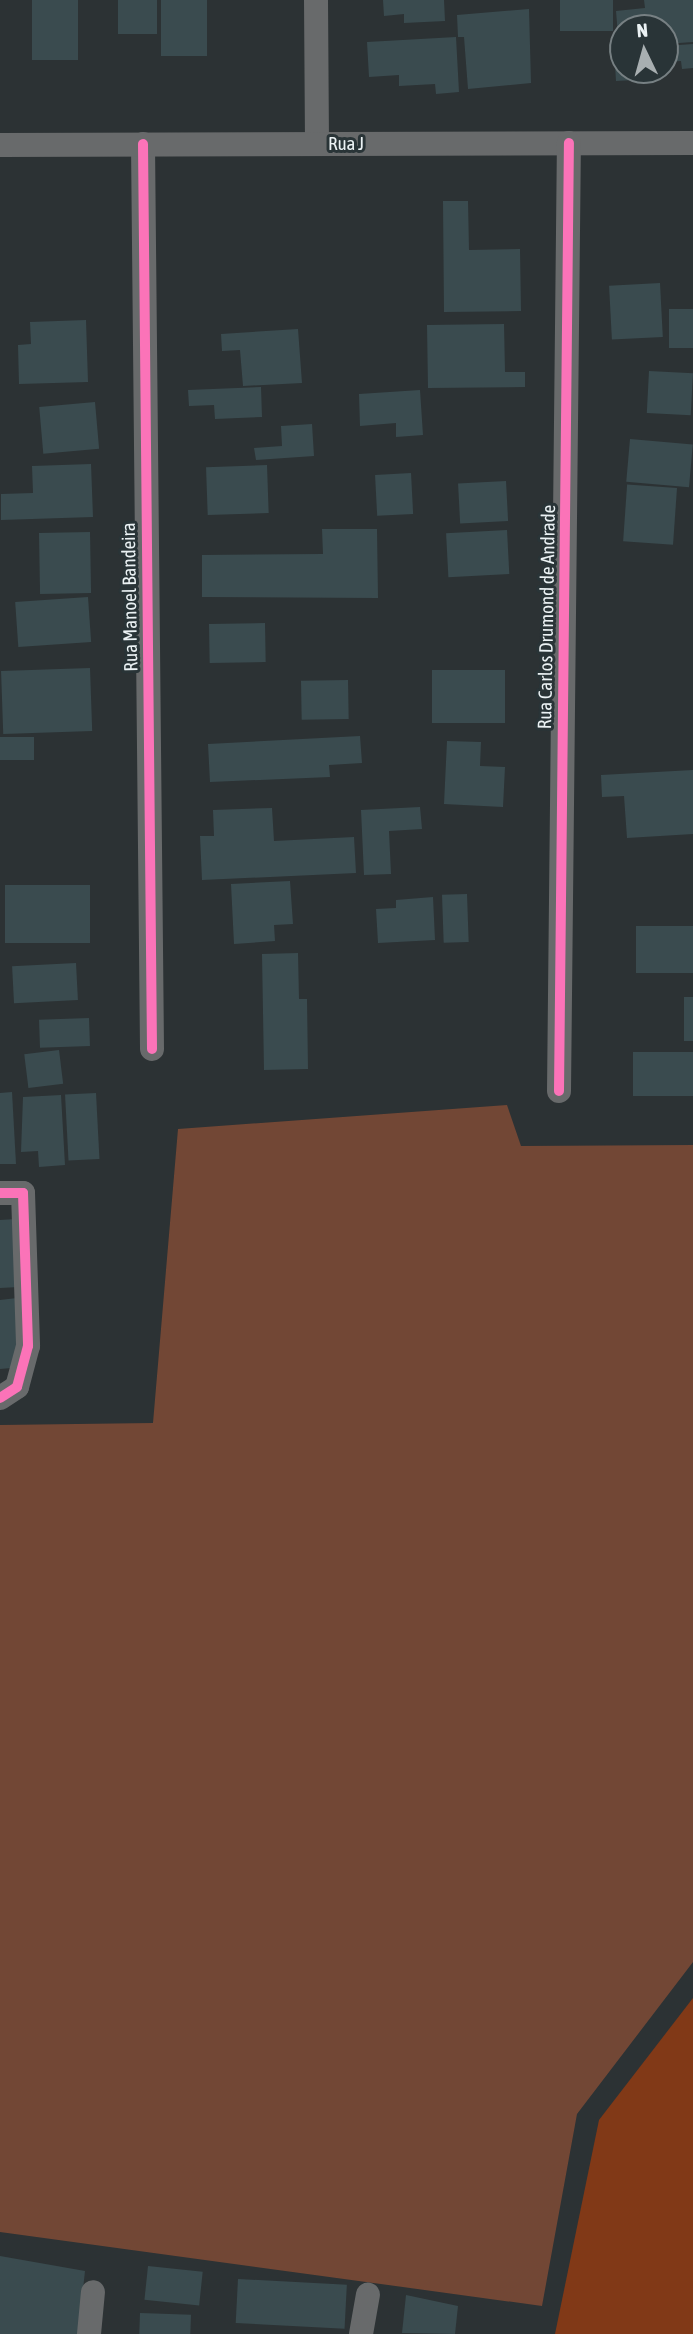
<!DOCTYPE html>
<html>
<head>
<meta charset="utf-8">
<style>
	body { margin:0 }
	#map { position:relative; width:693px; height:2334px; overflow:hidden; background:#2c3234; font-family:"Asap Condensed",sans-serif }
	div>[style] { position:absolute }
	.green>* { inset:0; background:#724735 }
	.forest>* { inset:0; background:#813917 }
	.building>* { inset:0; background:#3a4b4f; transform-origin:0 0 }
	.minor>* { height:24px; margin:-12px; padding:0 12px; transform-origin:12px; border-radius:12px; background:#686a6b }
	.cycleway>* { height:10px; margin:-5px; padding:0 5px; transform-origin:5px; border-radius:5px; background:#fb73b8 }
	span { translate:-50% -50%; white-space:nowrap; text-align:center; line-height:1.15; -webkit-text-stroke:6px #293437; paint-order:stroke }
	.street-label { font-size:19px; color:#ebf2f4 }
	.north { position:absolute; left:609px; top:14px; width:70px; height:70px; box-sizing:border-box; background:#293437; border:2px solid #778083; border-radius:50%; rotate:355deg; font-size:19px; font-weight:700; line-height:28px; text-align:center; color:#ebf2f4 }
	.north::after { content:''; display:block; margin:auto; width:24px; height:32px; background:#a8afb1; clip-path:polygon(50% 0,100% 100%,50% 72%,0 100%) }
</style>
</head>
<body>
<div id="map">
	<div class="green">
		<div style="clip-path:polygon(507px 1105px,521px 1146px,693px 1145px,693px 1962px,577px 2114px,542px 2306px,0 2232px,0 1425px,153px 1423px,178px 1129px)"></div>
	</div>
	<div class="forest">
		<div style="clip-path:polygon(693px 1998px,693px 2334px,555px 2334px,599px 2120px)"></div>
	</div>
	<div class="building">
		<div style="left:32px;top:0;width:46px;height:60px"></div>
		<div style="left:118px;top:0;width:39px;height:34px"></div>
		<div style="left:161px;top:0;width:46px;height:56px"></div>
		<div style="clip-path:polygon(383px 0,444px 0,445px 21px,404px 23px,404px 14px,384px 16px)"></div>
		<div style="left:560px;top:0;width:53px;height:31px"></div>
		<div style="clip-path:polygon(644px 0,693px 0,693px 42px,665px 44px,665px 28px,623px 28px,623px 47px,619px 47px,616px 11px,645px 8px)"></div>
		<div style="clip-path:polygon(529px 9px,531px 83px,468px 89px,464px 37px,458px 37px,457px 15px)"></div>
		<div style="clip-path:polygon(456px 37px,459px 92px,436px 94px,435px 84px,399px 86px,399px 75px,369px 77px,367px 42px)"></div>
		<div style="clip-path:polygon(693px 44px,693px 68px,682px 69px,681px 61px,665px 62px,665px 46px)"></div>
		<div style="clip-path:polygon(623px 48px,623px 70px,652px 70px,653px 79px,616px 81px,614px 49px)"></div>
		<div style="clip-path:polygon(443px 201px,468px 201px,469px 250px,520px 249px,521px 311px,444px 312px)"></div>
		<div style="left:660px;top:283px;width:54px;height:51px;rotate:87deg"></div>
		<div style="left:693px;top:309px;width:39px;height:24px;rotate:90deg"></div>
		<div style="clip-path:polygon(86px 320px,88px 382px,19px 384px,18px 345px,31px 344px,30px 322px)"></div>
		<div style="clip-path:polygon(504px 324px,505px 372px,525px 372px,525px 387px,428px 388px,427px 325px)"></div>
		<div style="clip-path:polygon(298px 329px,302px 383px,243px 386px,240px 350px,222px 351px,221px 334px)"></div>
		<div style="left:649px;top:371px;width:44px;height:42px;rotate:3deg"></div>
		<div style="clip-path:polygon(261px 387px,262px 417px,215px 419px,214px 405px,189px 406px,188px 390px)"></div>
		<div style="clip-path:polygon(420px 390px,423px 435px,396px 437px,396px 423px,360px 426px,359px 394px)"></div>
		<div style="left:95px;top:402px;width:47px;height:56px;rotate:85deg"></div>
		<div style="clip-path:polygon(312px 424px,314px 456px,256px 460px,254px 448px,282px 446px,281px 426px)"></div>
		<div style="left:630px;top:439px;width:63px;height:43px;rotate:5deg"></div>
		<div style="clip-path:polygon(91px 464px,93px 517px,1px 520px,1px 494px,33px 493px,32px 466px)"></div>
		<div style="left:267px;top:465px;width:48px;height:61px;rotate:88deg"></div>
		<div style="left:411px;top:473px;width:41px;height:36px;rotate:87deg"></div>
		<div style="left:506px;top:481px;width:40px;height:48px;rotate:87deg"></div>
		<div style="left:677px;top:488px;width:57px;height:50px;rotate:94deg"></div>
		<div style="clip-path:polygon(322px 529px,377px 529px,378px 598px,202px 597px,202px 555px,323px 554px)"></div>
		<div style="left:507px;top:530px;width:44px;height:61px;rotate:87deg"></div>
		<div style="left:90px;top:532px;width:61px;height:51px;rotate:89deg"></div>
		<div style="left:88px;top:597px;width:45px;height:73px;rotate:86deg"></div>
		<div style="left:265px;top:623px;width:39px;height:56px;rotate:89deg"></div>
		<div style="left:90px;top:668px;width:63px;height:89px;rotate:88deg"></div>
		<div style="left:505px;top:670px;width:53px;height:73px;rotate:90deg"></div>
		<div style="left:348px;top:680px;width:39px;height:47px;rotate:89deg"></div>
		<div style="clip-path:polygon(360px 736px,362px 763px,329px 765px,330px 777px,210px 782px,208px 744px)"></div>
		<div style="left:0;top:737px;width:34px;height:23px"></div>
		<div style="clip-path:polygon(447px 741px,481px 742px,480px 766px,505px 767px,503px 807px,444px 804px)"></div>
		<div style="clip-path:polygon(693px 770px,693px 834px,627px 838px,624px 796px,602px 797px,601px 775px)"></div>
		<div style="clip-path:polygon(420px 807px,422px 829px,389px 831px,391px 874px,364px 875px,361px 810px)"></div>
		<div style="clip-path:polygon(272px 808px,274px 841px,354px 837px,356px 873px,202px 880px,200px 836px,214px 836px,213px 810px)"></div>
		<div style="clip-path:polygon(290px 881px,293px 924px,274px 925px,275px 941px,234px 944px,231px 884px)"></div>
		<div style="left:90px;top:885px;width:58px;height:85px;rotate:90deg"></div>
		<div style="left:467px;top:894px;width:48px;height:25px;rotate:88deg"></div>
		<div style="clip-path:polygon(433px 897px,435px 940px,378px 943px,376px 909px,396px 908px,396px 900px)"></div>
		<div style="left:693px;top:926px;width:47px;height:57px;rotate:90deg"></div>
		<div style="clip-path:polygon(298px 953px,299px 999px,307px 999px,308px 1069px,264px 1070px,262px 954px)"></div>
		<div style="left:76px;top:963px;width:37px;height:64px;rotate:87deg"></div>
		<div style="left:684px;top:997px;width:9px;height:44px"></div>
		<div style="left:89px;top:1018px;width:28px;height:50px;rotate:88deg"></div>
		<div style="left:59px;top:1050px;width:34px;height:35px;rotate:83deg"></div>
		<div style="left:693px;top:1052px;width:44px;height:60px;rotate:90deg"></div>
		<div style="clip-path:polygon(12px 1092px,16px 1164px,0 1164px,0 1093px)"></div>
		<div style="left:96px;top:1093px;width:66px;height:31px;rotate:87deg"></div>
		<div style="clip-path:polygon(61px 1095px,65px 1165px,39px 1167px,38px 1151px,21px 1152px,23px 1097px)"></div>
		<div style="clip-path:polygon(16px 1219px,19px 1287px,0 1288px,0 1220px)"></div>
		<div style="clip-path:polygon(17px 1298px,22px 1367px,0 1369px,0 1300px)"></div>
		<div style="clip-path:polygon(0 2256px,85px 2271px,78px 2334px,0 2334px)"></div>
		<div style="left:148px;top:2266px;width:55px;height:34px;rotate:6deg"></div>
		<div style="left:238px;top:2279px;width:109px;height:44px;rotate:3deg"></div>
		<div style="clip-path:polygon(406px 2295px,458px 2306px,455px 2334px,402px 2333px)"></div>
		<div style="left:140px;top:2313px;width:51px;height:21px;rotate:2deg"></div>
	</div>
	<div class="minor">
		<div style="left:316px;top:0;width:144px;rotate:89.6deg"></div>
		<div style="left:143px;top:144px;width:905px;rotate:89.43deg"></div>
		<div style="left:0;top:145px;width:693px;rotate:-0.17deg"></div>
		<div style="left:559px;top:1091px;width:948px;rotate:-89.4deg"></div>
		<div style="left:0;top:1193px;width:23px"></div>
		<div style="left:23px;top:1193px;width:153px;rotate:88.1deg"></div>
		<div style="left:28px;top:1346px;width:42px;rotate:105deg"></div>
		<div style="left:17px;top:1387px;width:20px;rotate:147deg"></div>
		<div style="left:89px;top:2334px;width:42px;rotate:-84.6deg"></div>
		<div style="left:361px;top:2334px;width:40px;rotate:-80deg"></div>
	</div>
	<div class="cycleway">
		<div style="left:143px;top:144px;width:905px;rotate:89.43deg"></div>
		<div style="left:559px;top:1091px;width:948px;rotate:-89.4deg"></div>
		<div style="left:0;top:1193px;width:23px"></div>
		<div style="left:23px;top:1193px;width:153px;rotate:88.1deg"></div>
		<div style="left:28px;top:1346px;width:42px;rotate:105deg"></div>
		<div style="left:17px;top:1387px;width:20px;rotate:147deg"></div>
	</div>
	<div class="street-label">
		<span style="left:346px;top:144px">Rua J</span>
		<span style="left:130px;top:597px;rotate:-91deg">Rua Manoel Bandeira</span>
		<span style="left:547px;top:617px;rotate:-89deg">Rua Carlos Drumond de Andrade</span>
	</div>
	<div class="north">N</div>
</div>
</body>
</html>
